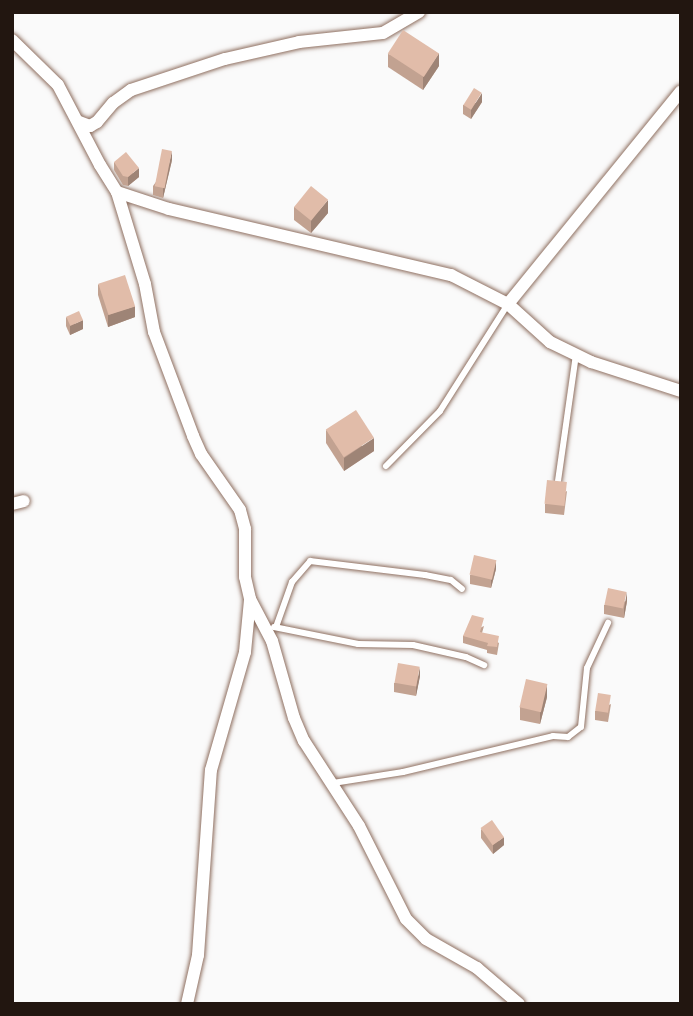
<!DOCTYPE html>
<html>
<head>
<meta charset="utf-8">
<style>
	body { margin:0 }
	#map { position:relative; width:693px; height:1016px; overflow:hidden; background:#fafafa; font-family:"Nunito Sans",sans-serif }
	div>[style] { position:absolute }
	.roads { filter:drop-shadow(0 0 2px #8f7061) drop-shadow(0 0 2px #8f7061) }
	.lane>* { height:6px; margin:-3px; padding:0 3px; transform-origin:3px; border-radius:3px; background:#fff }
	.street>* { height:12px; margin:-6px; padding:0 6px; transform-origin:6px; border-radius:6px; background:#fff }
	.wall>* { inset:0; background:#c2a291 }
	.shaded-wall>* { inset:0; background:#9e8476 }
	.building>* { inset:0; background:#e1bca9; transform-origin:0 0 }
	span { translate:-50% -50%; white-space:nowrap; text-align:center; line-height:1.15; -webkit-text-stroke:7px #fff; paint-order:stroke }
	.frame { position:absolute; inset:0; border:14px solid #221610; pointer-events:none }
</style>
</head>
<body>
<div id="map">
	<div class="roads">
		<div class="lane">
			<div style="left:386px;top:466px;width:77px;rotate:-45.5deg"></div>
			<div style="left:440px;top:411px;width:127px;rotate:-57.6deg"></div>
			<div style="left:558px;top:481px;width:127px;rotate:-81.9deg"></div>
			<div style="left:274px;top:627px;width:86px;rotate:11.4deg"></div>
			<div style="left:358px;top:644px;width:55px;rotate:1deg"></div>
			<div style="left:413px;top:645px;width:54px;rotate:12.8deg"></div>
			<div style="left:466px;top:657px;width:20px;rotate:24deg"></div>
			<div style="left:276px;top:627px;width:48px;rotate:-70.4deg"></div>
			<div style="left:292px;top:582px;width:28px;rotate:-49deg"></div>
			<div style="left:310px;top:561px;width:116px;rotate:6.9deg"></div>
			<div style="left:425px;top:575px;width:26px;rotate:11deg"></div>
			<div style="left:451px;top:580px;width:14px;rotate:39deg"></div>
			<div style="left:333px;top:783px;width:71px;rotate:-8.9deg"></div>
			<div style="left:403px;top:772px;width:154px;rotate:-13.5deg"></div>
			<div style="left:553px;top:736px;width:15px;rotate:4deg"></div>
			<div style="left:568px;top:737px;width:16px;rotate:-38deg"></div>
			<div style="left:581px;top:727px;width:59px;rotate:-84.2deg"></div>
			<div style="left:587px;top:668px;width:50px;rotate:-65deg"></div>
		</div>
		<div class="street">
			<div style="left:12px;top:40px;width:64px;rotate:44.4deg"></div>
			<div style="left:58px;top:85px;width:90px;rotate:62.3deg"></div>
			<div style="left:100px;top:165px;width:32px;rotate:58deg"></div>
			<div style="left:117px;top:192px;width:96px;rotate:73.1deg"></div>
			<div style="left:145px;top:284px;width:49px;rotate:79.4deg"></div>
			<div style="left:154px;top:332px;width:111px;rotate:69.4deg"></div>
			<div style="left:193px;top:436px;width:20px;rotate:66deg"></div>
			<div style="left:201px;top:454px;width:68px;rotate:55.1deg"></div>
			<div style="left:240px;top:510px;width:20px;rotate:75deg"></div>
			<div style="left:245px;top:529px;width:48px;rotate:90deg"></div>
			<div style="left:245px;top:577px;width:23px;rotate:77deg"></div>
			<div style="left:250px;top:599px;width:47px;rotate:62.4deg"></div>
			<div style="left:272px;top:641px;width:80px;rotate:74.1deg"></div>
			<div style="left:294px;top:718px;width:25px;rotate:67deg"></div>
			<div style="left:304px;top:741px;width:101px;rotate:57.1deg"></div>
			<div style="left:359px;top:826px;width:104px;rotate:63.2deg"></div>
			<div style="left:406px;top:919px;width:28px;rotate:45deg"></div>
			<div style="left:426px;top:939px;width:59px;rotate:29.6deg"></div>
			<div style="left:477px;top:968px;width:55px;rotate:40.6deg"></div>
			<div style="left:79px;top:122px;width:12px;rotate:20deg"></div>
			<div style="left:90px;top:126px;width:8px;rotate:-30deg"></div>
			<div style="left:97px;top:122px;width:25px;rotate:-50deg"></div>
			<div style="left:113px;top:103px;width:22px;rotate:-36deg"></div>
			<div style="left:131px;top:90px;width:99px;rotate:-18.3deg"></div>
			<div style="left:225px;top:59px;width:76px;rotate:-12.9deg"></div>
			<div style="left:299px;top:42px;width:84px;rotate:-6.1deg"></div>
			<div style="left:383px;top:33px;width:42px;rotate:-30.3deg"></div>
			<div style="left:117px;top:192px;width:55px;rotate:18.1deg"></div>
			<div style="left:169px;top:209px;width:290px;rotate:13.2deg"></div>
			<div style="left:451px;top:275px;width:64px;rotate:27deg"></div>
			<div style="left:508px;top:304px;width:57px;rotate:42.1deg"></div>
			<div style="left:550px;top:342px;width:46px;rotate:26deg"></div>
			<div style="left:591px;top:362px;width:95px;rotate:17.9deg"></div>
			<div style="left:508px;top:304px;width:274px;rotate:-50.9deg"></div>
			<div style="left:12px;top:504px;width:12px;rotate:-14deg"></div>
			<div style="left:187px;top:1004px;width:50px;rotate:-77.3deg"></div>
			<div style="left:198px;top:955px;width:185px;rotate:-86deg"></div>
			<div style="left:211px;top:770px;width:123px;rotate:-73.9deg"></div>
			<div style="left:245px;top:652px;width:52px;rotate:-84.5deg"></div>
		</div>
	</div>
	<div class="wall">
		<div style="clip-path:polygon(388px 54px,439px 66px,423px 90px,388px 67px)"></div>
		<div style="clip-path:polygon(482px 102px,471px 119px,463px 114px,463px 105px)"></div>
		<div style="clip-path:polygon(172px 160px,163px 198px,153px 195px,153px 186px)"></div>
		<div style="clip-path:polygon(114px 162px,139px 177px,128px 186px,123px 185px,114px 170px)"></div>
		<div style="clip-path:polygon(294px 207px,328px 213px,311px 233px,294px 220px)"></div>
		<div style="clip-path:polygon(98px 284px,135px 317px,108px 327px,98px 295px)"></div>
		<div style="clip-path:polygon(66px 317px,83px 329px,70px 335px,66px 326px)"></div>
		<div style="clip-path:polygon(326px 430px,374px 451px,344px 471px,326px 443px)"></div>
		<div style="clip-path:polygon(567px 491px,564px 515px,545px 513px,545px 504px)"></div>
		<div style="clip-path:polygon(496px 569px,491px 588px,470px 584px,470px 575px)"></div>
		<div style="clip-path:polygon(627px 601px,624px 618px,604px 614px,604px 605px)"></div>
		<div style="clip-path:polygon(484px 626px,482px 633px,499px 643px,497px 655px,487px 653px,487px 650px,463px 643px,463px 636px)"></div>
		<div style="clip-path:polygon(420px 676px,416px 696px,394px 692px,394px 683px)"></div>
		<div style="clip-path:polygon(547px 697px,540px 724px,520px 720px,520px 707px)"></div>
		<div style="clip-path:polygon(611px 704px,608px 722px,595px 720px,595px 711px)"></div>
		<div style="clip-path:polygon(481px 829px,504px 845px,493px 854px,481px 838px)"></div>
	</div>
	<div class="shaded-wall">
		<div style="clip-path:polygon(439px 53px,439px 66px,423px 90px,423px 77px)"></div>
		<div style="clip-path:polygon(482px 93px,482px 102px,471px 119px,471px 110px)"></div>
		<div style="clip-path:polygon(172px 151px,172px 160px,163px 198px,163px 189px)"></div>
		<div style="clip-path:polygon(139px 168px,139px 177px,128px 186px,128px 177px)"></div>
		<div style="clip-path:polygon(328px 200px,328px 213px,311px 233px,311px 220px)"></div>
		<div style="clip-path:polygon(135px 306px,135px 317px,108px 327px,108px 315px)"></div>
		<div style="clip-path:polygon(83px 320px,83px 329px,70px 335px,70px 326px)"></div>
		<div style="clip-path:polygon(374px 438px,374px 451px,344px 471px,344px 458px)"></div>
		<div style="clip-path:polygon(496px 560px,496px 569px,491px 588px,491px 580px)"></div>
		<div style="clip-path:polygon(627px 592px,627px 601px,624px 618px,624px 609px)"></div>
		<div style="clip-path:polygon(420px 667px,420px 676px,416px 696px,416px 687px)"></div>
		<div style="clip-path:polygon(547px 684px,547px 697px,540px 724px,540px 711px)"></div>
		<div style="clip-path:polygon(504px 837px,504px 845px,493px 854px,493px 845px)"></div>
	</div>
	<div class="building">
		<div style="left:403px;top:30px;width:43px;height:28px;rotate:33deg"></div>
		<div style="left:474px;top:88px;width:9px;height:20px;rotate:32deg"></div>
		<div style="left:162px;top:149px;width:10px;height:38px;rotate:11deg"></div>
		<div style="clip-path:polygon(126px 152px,139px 168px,128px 177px,123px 176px,114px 162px)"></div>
		<div style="left:311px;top:186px;width:22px;height:27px;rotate:39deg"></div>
		<div style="left:125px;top:275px;width:33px;height:28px;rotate:72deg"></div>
		<div style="left:79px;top:311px;width:10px;height:14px;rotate:66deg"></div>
		<div style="left:356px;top:410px;width:33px;height:36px;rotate:57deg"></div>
		<div style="left:547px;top:480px;width:20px;height:24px;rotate:6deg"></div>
		<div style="left:474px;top:555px;width:23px;height:20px;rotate:13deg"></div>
		<div style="left:608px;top:588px;width:19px;height:17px;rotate:12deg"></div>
		<div style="clip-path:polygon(472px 615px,484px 618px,480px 632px,499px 636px,497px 647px,487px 646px,488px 643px,463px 636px)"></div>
		<div style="left:398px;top:663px;width:22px;height:20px;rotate:10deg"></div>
		<div style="left:526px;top:679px;width:22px;height:29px;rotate:13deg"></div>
		<div style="left:598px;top:693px;width:13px;height:18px;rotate:9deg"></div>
		<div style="left:492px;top:820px;width:21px;height:14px;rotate:55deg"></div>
	</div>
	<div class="frame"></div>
</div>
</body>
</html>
